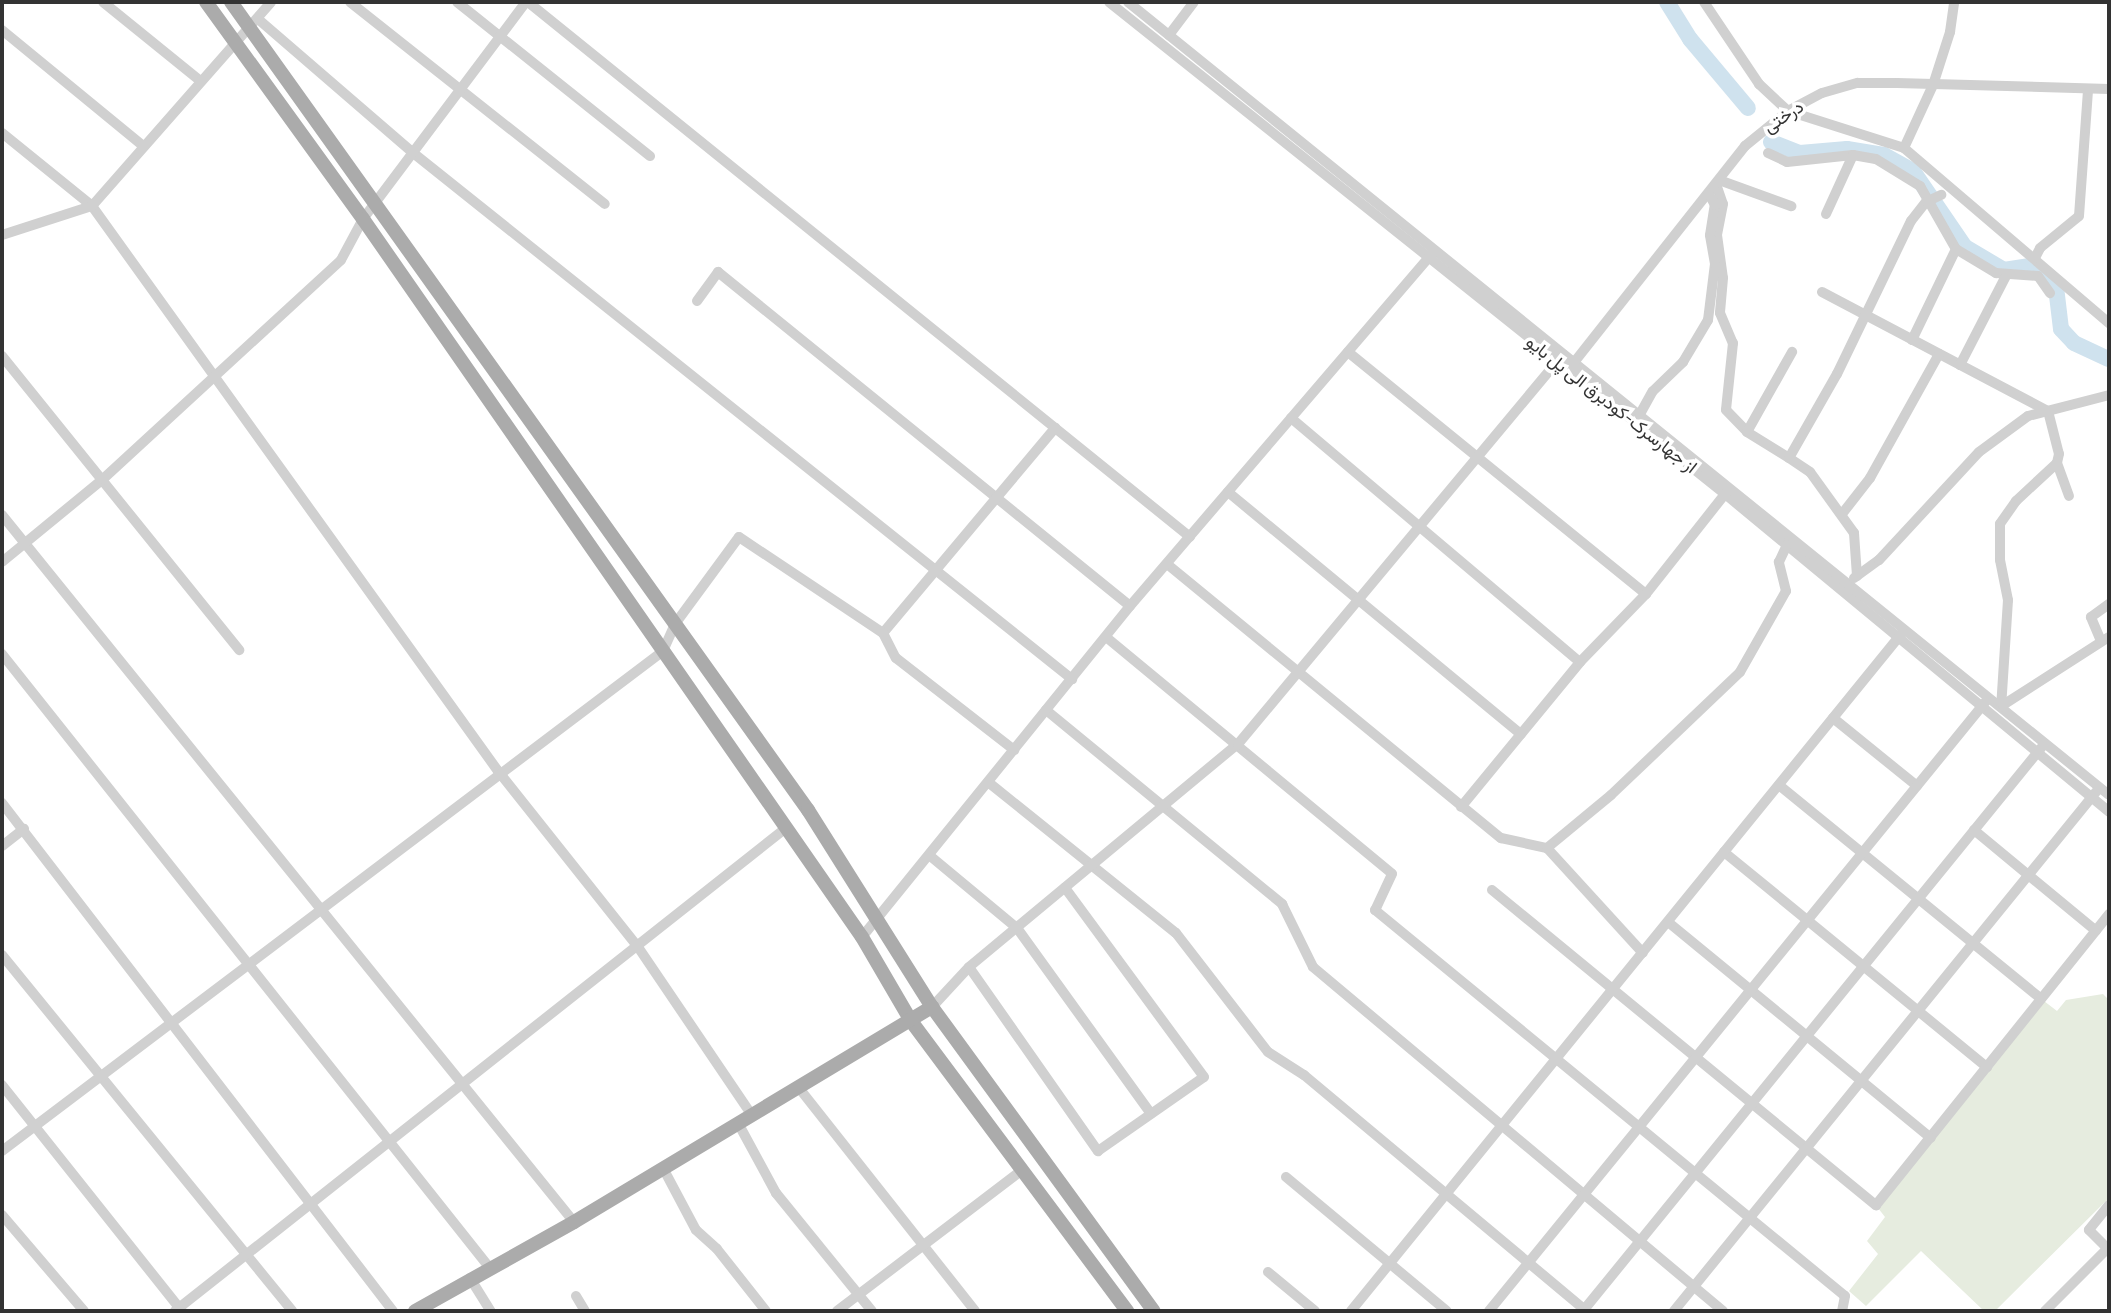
<!DOCTYPE html>
<html>
<head>
<meta charset="utf-8">
<style>
	body { margin:0 }
	#map { position:relative; width:2111px; height:1313px; overflow:hidden; background:#fff; font-family:Manrope,Vazirmatn,sans-serif }
	div>[style] { position:absolute }
	.green>* { inset:0; background:#e6ecdf }
	.river>* { height:16px; margin:-8px; padding:0 8px; transform-origin:8px; border-radius:8px; background:#cfe2ee }
	.minor>* { height:10px; margin:-5px; padding:0 5px; transform-origin:5px; border-radius:5px; background:#d0d0d0 }
	.major>* { height:14px; margin:-7px; padding:0 7px; transform-origin:7px; border-radius:7px; background:#ababab }
	.minor-bridge>* { height:10px; margin:-5px; padding:0 5px; transform-origin:5px; border-radius:5px; background:#d0d0d0 }
	span { translate:-50% -50%; white-space:nowrap; text-align:center; line-height:1.15; -webkit-text-stroke:7px #fff; paint-order:stroke }
	.street-label { font-size:18px; color:#333 }
	.frame { position:absolute; inset:0; border:4px solid #333; pointer-events:none }
</style>
</head>
<body>
<div id="map">
	<div class="green">
		<div style="clip-path:polygon(2103px 994px,2109px 1000px,2109px 1198px,1995px 1311px,1984px 1311px,1921px 1251px,1866px 1306px,1849px 1291px,1878px 1254px,1867px 1241px,1885px 1217px,1878px 1208px,2044px 1001px,2057px 1011px,2066px 1000px)"></div>
	</div>
	<div class="river">
		<div style="left:1667px;top:2px;width:44px;rotate:58.1deg"></div>
		<div style="left:1690px;top:39px;width:90px;rotate:50deg"></div>
		<div style="left:1771px;top:142px;width:31px;rotate:21deg"></div>
		<div style="left:1800px;top:153px;width:47px;rotate:-4.9deg"></div>
		<div style="left:1847px;top:149px;width:37px;rotate:9deg"></div>
		<div style="left:1884px;top:155px;width:33px;rotate:29deg"></div>
		<div style="left:1913px;top:171px;width:92px;rotate:55.6deg"></div>
		<div style="left:1965px;top:247px;width:45px;rotate:30.5deg"></div>
		<div style="left:2004px;top:270px;width:31px;rotate:-9deg"></div>
		<div style="left:2035px;top:265px;width:30px;rotate:46deg"></div>
		<div style="left:2056px;top:287px;width:42px;rotate:83.2deg"></div>
		<div style="left:2061px;top:329px;width:19px;rotate:47deg"></div>
		<div style="left:2074px;top:343px;width:38px;rotate:25deg"></div>
	</div>
	<div class="minor">
		<div style="left:103px;top:2px;width:122px;rotate:39deg"></div>
		<div style="left:350px;top:2px;width:325px;rotate:38.4deg"></div>
		<div style="left:457px;top:2px;width:247px;rotate:38.6deg"></div>
		<div style="left:528px;top:2px;width:851px;rotate:38.94deg"></div>
		<div style="left:1109px;top:2px;width:788px;rotate:38.61deg"></div>
		<div style="left:1725px;top:494px;width:499px;rotate:39.6deg"></div>
		<div style="left:1128px;top:2px;width:1261px;rotate:38.95deg"></div>
		<div style="left:1704px;top:2px;width:99px;rotate:56.1deg"></div>
		<div style="left:1759px;top:84px;width:40px;rotate:43deg"></div>
		<div style="left:1788px;top:111px;width:122px;rotate:17.7deg"></div>
		<div style="left:1904px;top:148px;width:270px;rotate:40.5deg"></div>
		<div style="left:258px;top:19px;width:203px;rotate:40.8deg"></div>
		<div style="left:412px;top:152px;width:845px;rotate:38.61deg"></div>
		<div style="left:2px;top:30px;width:181px;rotate:39.4deg"></div>
		<div style="left:1169px;top:35px;width:41px;rotate:-52.9deg"></div>
		<div style="left:2px;top:133px;width:116px;rotate:39deg"></div>
		<div style="left:92px;top:206px;width:696px;rotate:54.3deg"></div>
		<div style="left:498px;top:771px;width:225px;rotate:51.5deg"></div>
		<div style="left:638px;top:947px;width:202px;rotate:55.9deg"></div>
		<div style="left:1904px;top:148px;width:69px;rotate:-65.3deg"></div>
		<div style="left:1933px;top:85px;width:56px;rotate:-72.2deg"></div>
		<div style="left:1950px;top:32px;width:30px;rotate:-82deg"></div>
		<div style="left:1768px;top:153px;width:21px;rotate:25deg"></div>
		<div style="left:1787px;top:162px;width:66px;rotate:-6.1deg"></div>
		<div style="left:1853px;top:155px;width:23px;rotate:10deg"></div>
		<div style="left:1876px;top:159px;width:52px;rotate:31.5deg"></div>
		<div style="left:1920px;top:186px;width:73px;rotate:60.3deg"></div>
		<div style="left:1956px;top:249px;width:47px;rotate:31deg"></div>
		<div style="left:1996px;top:273px;width:42px;rotate:4.1deg"></div>
		<div style="left:2038px;top:276px;width:21px;rotate:55deg"></div>
		<div style="left:1719px;top:180px;width:77px;rotate:19.9deg"></div>
		<div style="left:1716px;top:184px;width:21px;rotate:71deg"></div>
		<div style="left:1723px;top:204px;width:32px;rotate:101deg"></div>
		<div style="left:1717px;top:235px;width:43px;rotate:82.1deg"></div>
		<div style="left:1723px;top:278px;width:35px;rotate:95deg"></div>
		<div style="left:1720px;top:313px;width:33px;rotate:67deg"></div>
		<div style="left:1733px;top:343px;width:67px;rotate:96deg"></div>
		<div style="left:1726px;top:410px;width:30px;rotate:46deg"></div>
		<div style="left:1747px;top:432px;width:49px;rotate:31.8deg"></div>
		<div style="left:1826px;top:214px;width:65px;rotate:-65.4deg"></div>
		<div style="left:2px;top:235px;width:95px;rotate:-17.9deg"></div>
		<div style="left:92px;top:206px;width:271px;rotate:-48.7deg"></div>
		<div style="left:2035px;top:258px;width:11px;rotate:-63deg"></div>
		<div style="left:2040px;top:248px;width:50px;rotate:-39.4deg"></div>
		<div style="left:2079px;top:216px;width:127px;rotate:-85.9deg"></div>
		<div style="left:1822px;top:292px;width:255px;rotate:27.8deg"></div>
		<div style="left:2048px;top:411px;width:44px;rotate:75.7deg"></div>
		<div style="left:2059px;top:454px;width:9px;rotate:103deg"></div>
		<div style="left:2057px;top:463px;width:56px;rotate:137.2deg"></div>
		<div style="left:2016px;top:501px;width:28px;rotate:125deg"></div>
		<div style="left:2000px;top:524px;width:36px;rotate:90deg"></div>
		<div style="left:2000px;top:560px;width:41px;rotate:78.7deg"></div>
		<div style="left:2008px;top:600px;width:107px;rotate:93.7deg"></div>
		<div style="left:697px;top:301px;width:36px;rotate:-54deg"></div>
		<div style="left:718px;top:272px;width:530px;rotate:39.03deg"></div>
		<div style="left:1912px;top:340px;width:101px;rotate:-64.2deg"></div>
		<div style="left:1348px;top:352px;width:384px;rotate:39.1deg"></div>
		<div style="left:2px;top:356px;width:378px;rotate:51.1deg"></div>
		<div style="left:1572px;top:365px;width:279px;rotate:-51.7deg"></div>
		<div style="left:1745px;top:146px;width:55px;rotate:-39.1deg"></div>
		<div style="left:1788px;top:111px;width:38px;rotate:-28deg"></div>
		<div style="left:1822px;top:93px;width:37px;rotate:-16deg"></div>
		<div style="left:1858px;top:83px;width:39px"></div>
		<div style="left:1897px;top:83px;width:212px;rotate:1.6deg"></div>
		<div style="left:1960px;top:365px;width:100px;rotate:-62.7deg"></div>
		<div style="left:1640px;top:414px;width:26px;rotate:-61deg"></div>
		<div style="left:1653px;top:391px;width:42px;rotate:-44deg"></div>
		<div style="left:1683px;top:362px;width:49px;rotate:-59.2deg"></div>
		<div style="left:1708px;top:320px;width:56px;rotate:-82.9deg"></div>
		<div style="left:1715px;top:264px;width:29px;rotate:-100deg"></div>
		<div style="left:1710px;top:235px;width:30px;rotate:-81deg"></div>
		<div style="left:1715px;top:205px;width:13px;rotate:-119deg"></div>
		<div style="left:1291px;top:418px;width:378px;rotate:40.2deg"></div>
		<div style="left:1747px;top:432px;width:92px;rotate:-60.6deg"></div>
		<div style="left:2057px;top:463px;width:35px;rotate:70deg"></div>
		<div style="left:1228px;top:492px;width:380px;rotate:39.6deg"></div>
		<div style="left:1842px;top:514px;width:46px;rotate:-52.1deg"></div>
		<div style="left:1870px;top:478px;width:142px;rotate:-60.9deg"></div>
		<div style="left:2px;top:515px;width:909px;rotate:51.03deg"></div>
		<div style="left:2px;top:562px;width:131px;rotate:-39.4deg"></div>
		<div style="left:103px;top:479px;width:323px;rotate:-42.6deg"></div>
		<div style="left:341px;top:260px;width:47px;rotate:-61.8deg"></div>
		<div style="left:363px;top:219px;width:271px;rotate:-53.1deg"></div>
		<div style="left:1167px;top:564px;width:432px;rotate:39.4deg"></div>
		<div style="left:1501px;top:838px;width:47px;rotate:12.3deg"></div>
		<div style="left:1547px;top:848px;width:142px;rotate:47.6deg"></div>
		<div style="left:1857px;top:576px;width:43px;rotate:-94deg"></div>
		<div style="left:1854px;top:533px;width:75px;rotate:-125.8deg"></div>
		<div style="left:1810px;top:472px;width:25px;rotate:-146deg"></div>
		<div style="left:1789px;top:458px;width:97px;rotate:-60.3deg"></div>
		<div style="left:1837px;top:374px;width:170px;rotate:-64.2deg"></div>
		<div style="left:1911px;top:221px;width:24px;rotate:-52deg"></div>
		<div style="left:1854px;top:578px;width:31px;rotate:-36deg"></div>
		<div style="left:1879px;top:560px;width:147px;rotate:-47.2deg"></div>
		<div style="left:1979px;top:452px;width:61px;rotate:-36.3deg"></div>
		<div style="left:2028px;top:416px;width:84px;rotate:-14.5deg"></div>
		<div style="left:883px;top:633px;width:268px;rotate:-50deg"></div>
		<div style="left:1106px;top:637px;width:371px;rotate:39.6deg"></div>
		<div style="left:1392px;top:874px;width:40px;rotate:115deg"></div>
		<div style="left:1375px;top:910px;width:608px;rotate:39.4deg"></div>
		<div style="left:1845px;top:1296px;width:15px;rotate:101deg"></div>
		<div style="left:2101px;top:641px;width:26px;rotate:-113deg"></div>
		<div style="left:2091px;top:617px;width:22px;rotate:-36deg"></div>
		<div style="left:2px;top:654px;width:783px;rotate:51.53deg"></div>
		<div style="left:2003px;top:705px;width:126px;rotate:-32.7deg"></div>
		<div style="left:1046px;top:710px;width:306px;rotate:39.4deg"></div>
		<div style="left:1282px;top:904px;width:70px;rotate:63.8deg"></div>
		<div style="left:1313px;top:967px;width:535px;rotate:40deg"></div>
		<div style="left:1833px;top:718px;width:108px;rotate:39deg"></div>
		<div style="left:988px;top:782px;width:241px;rotate:38.8deg"></div>
		<div style="left:1176px;top:933px;width:150px;rotate:52.3deg"></div>
		<div style="left:1268px;top:1052px;width:43px;rotate:32.6deg"></div>
		<div style="left:1304px;top:1075px;width:368px;rotate:39.9deg"></div>
		<div style="left:1779px;top:785px;width:338px;rotate:39.2deg"></div>
		<div style="left:2px;top:803px;width:641px;rotate:52.42deg"></div>
		<div style="left:1461px;top:807px;width:188px;rotate:-50.6deg"></div>
		<div style="left:1580px;top:662px;width:95px;rotate:-45.9deg"></div>
		<div style="left:1646px;top:594px;width:127px;rotate:-51.7deg"></div>
		<div style="left:1974px;top:830px;width:158px;rotate:39.6deg"></div>
		<div style="left:2px;top:846px;width:28px;rotate:-38deg"></div>
		<div style="left:1547px;top:848px;width:83px;rotate:-39.6deg"></div>
		<div style="left:1611px;top:795px;width:178px;rotate:-43.6deg"></div>
		<div style="left:1740px;top:672px;width:93px;rotate:-60.4deg"></div>
		<div style="left:1786px;top:591px;width:30px;rotate:-104deg"></div>
		<div style="left:1779px;top:562px;width:19px;rotate:-65deg"></div>
		<div style="left:1724px;top:852px;width:340px;rotate:39.3deg"></div>
		<div style="left:929px;top:855px;width:114px;rotate:39.7deg"></div>
		<div style="left:1017px;top:928px;width:229px;rotate:54.2deg"></div>
		<div style="left:1492px;top:890px;width:497px;rotate:39.4deg"></div>
		<div style="left:1876px;top:1205px;width:373px;rotate:-51.3deg"></div>
		<div style="left:1668px;top:922px;width:340px;rotate:39.4deg"></div>
		<div style="left:862px;top:937px;width:426px;rotate:-51deg"></div>
		<div style="left:1130px;top:606px;width:464px;rotate:-49.4deg"></div>
		<div style="left:2px;top:955px;width:459px;rotate:50.8deg"></div>
		<div style="left:969px;top:967px;width:225px;rotate:55deg"></div>
		<div style="left:1098px;top:1151px;width:129px;rotate:-34.9deg"></div>
		<div style="left:1204px;top:1077px;width:235px;rotate:-126.3deg"></div>
		<div style="left:932px;top:1007px;width:54px;rotate:-47.2deg"></div>
		<div style="left:969px;top:967px;width:349px;rotate:-39.7deg"></div>
		<div style="left:1238px;top:744px;width:503px;rotate:-50.17deg"></div>
		<div style="left:2px;top:1085px;width:289px;rotate:51.5deg"></div>
		<div style="left:799px;top:1088px;width:284px;rotate:51.7deg"></div>
		<div style="left:738px;top:1123px;width:80px;rotate:61.5deg"></div>
		<div style="left:776px;top:1193px;width:152px;rotate:50.9deg"></div>
		<div style="left:2px;top:1151px;width:829px;rotate:-37.1deg"></div>
		<div style="left:663px;top:651px;width:30px;rotate:-66deg"></div>
		<div style="left:675px;top:624px;width:108px;rotate:-53.7deg"></div>
		<div style="left:739px;top:537px;width:173px;rotate:33.7deg"></div>
		<div style="left:883px;top:633px;width:28px;rotate:63deg"></div>
		<div style="left:896px;top:658px;width:150px;rotate:37.9deg"></div>
		<div style="left:663px;top:1168px;width:70px;rotate:62deg"></div>
		<div style="left:696px;top:1230px;width:28px;rotate:42deg"></div>
		<div style="left:717px;top:1249px;width:79px;rotate:51.7deg"></div>
		<div style="left:1286px;top:1177px;width:209px;rotate:39.8deg"></div>
		<div style="left:2109px;top:1205px;width:32px;rotate:129deg"></div>
		<div style="left:2089px;top:1230px;width:28px;rotate:45deg"></div>
		<div style="left:2px;top:1215px;width:126px;rotate:49.5deg"></div>
		<div style="left:1268px;top:1272px;width:61px;rotate:39.7deg"></div>
		<div style="left:470px;top:1278px;width:39px;rotate:58deg"></div>
		<div style="left:576px;top:1296px;width:17px;rotate:59deg"></div>
		<div style="left:175px;top:1311px;width:779px;rotate:-38.33deg"></div>
		<div style="left:837px;top:1311px;width:231px;rotate:-37.3deg"></div>
		<div style="left:1351px;top:1311px;width:874px;rotate:-50.9deg"></div>
		<div style="left:1489px;top:1311px;width:788px;rotate:-50.82deg"></div>
		<div style="left:1583px;top:1311px;width:726px;rotate:-50.87deg"></div>
		<div style="left:1674px;top:1311px;width:669px;rotate:-50.89deg"></div>
		<div style="left:2045px;top:1311px;width:89px;rotate:-45deg"></div>
	</div>
	<div class="major">
		<div style="left:206px;top:2px;width:268px;rotate:54.1deg"></div>
		<div style="left:363px;top:219px;width:874px;rotate:55.2deg"></div>
		<div style="left:862px;top:937px;width:97px;rotate:59.7deg"></div>
		<div style="left:911px;top:1021px;width:362px;rotate:53.3deg"></div>
		<div style="left:231px;top:2px;width:993px;rotate:54.47deg"></div>
		<div style="left:808px;top:810px;width:233px;rotate:57.8deg"></div>
		<div style="left:932px;top:1007px;width:376px;rotate:53.9deg"></div>
		<div style="left:415px;top:1311px;width:182px;rotate:-29.2deg"></div>
		<div style="left:574px;top:1222px;width:418px;rotate:-31deg"></div>
	</div>
	<div class="minor-bridge">
		<div style="left:1926px;top:202px;width:17px;rotate:-25deg"></div>
	</div>
	<div class="street-label">
		<span style="left:1783px;top:116px;rotate:-33deg">درختی</span>
		<span style="left:1612px;top:404px;rotate:38deg">از جهارسرک-کودبرق الی پل بایو</span>
	</div>
	<div class="frame"></div>
</div>
</body>
</html>
